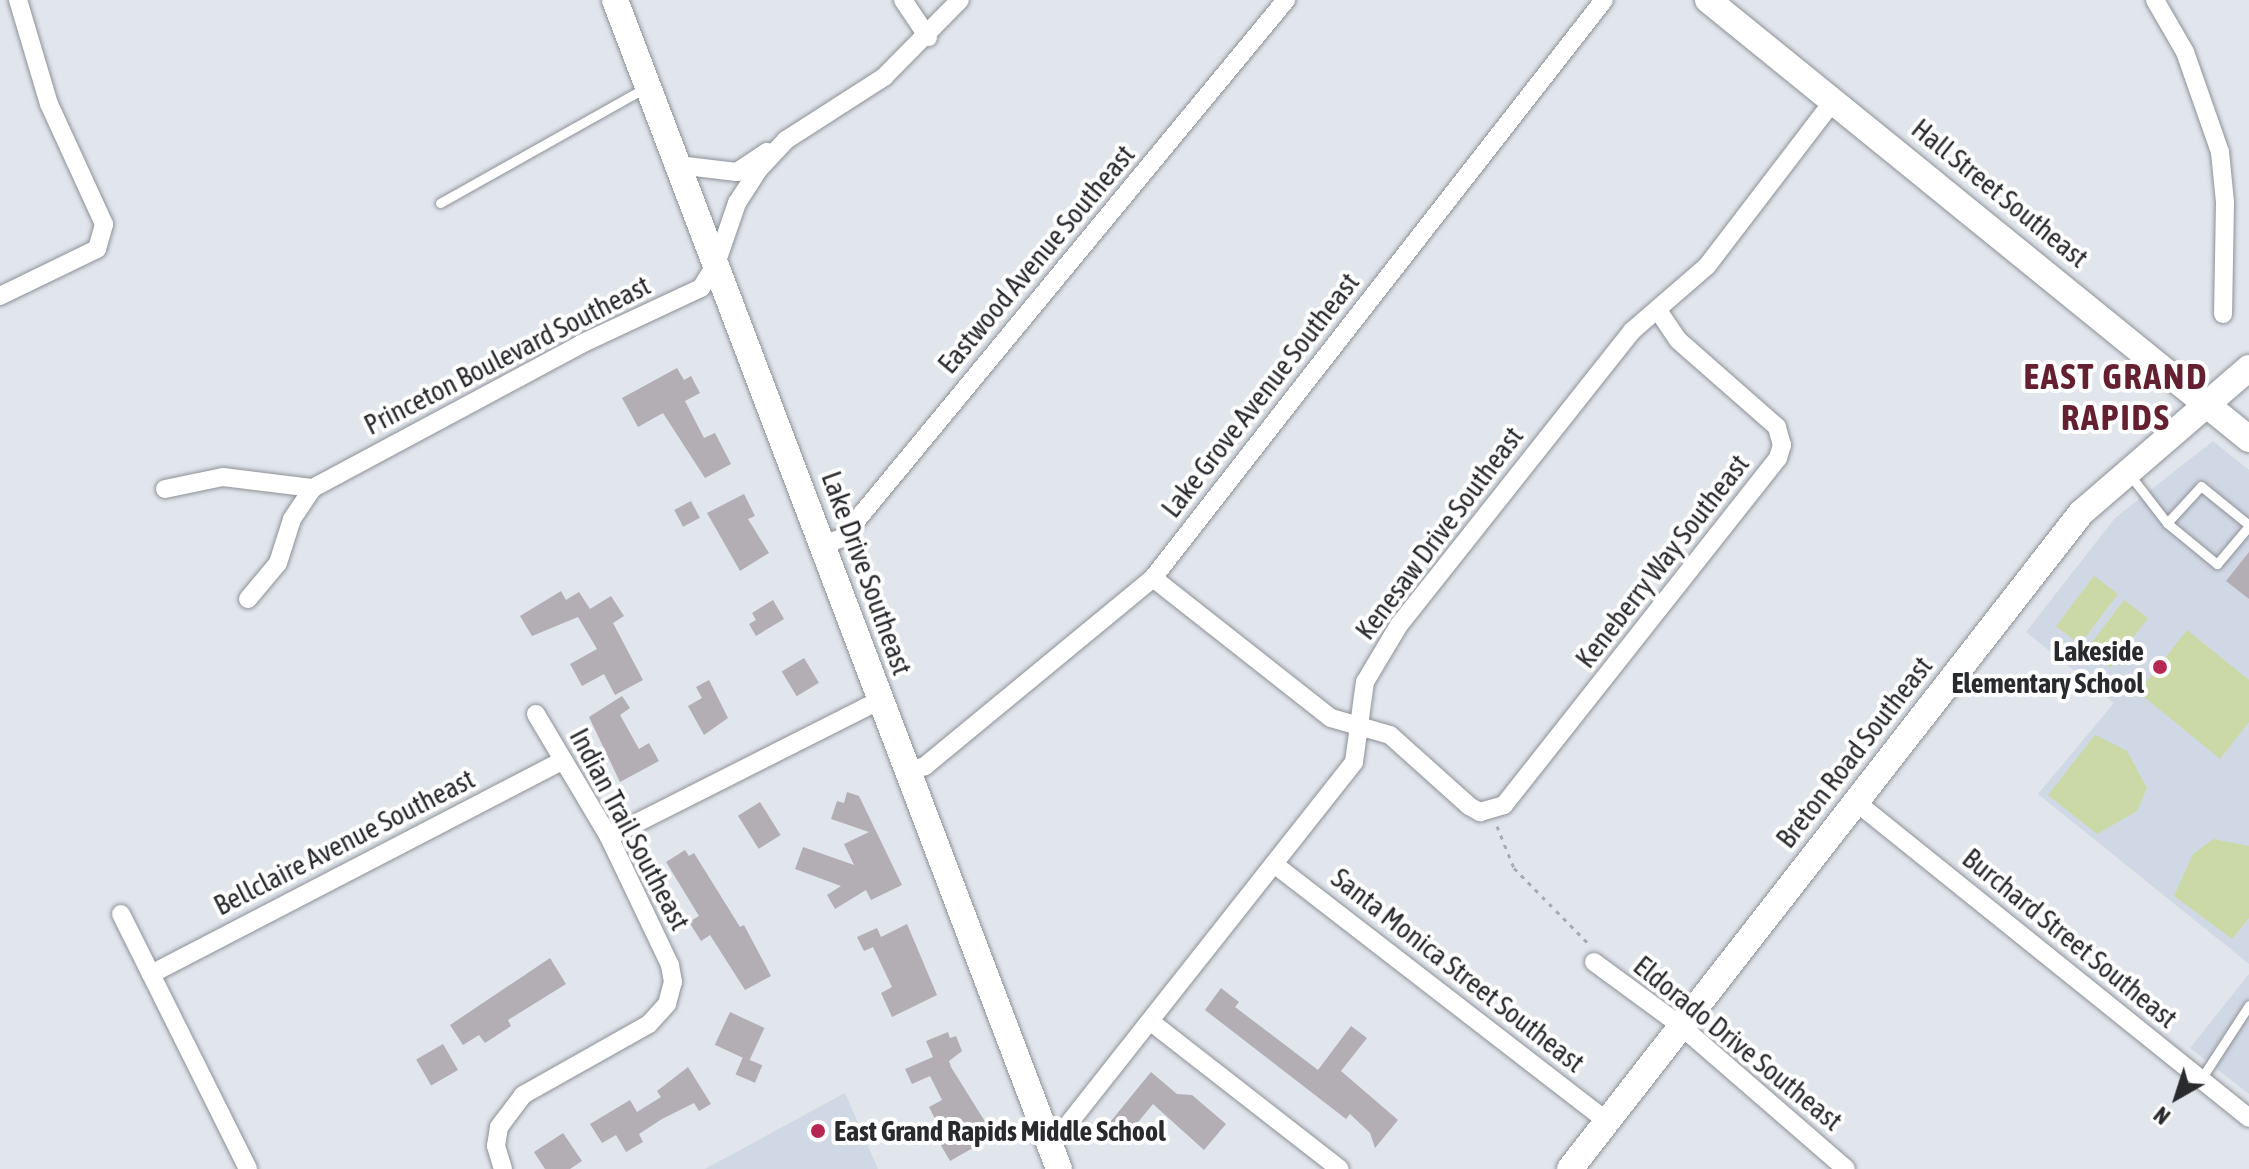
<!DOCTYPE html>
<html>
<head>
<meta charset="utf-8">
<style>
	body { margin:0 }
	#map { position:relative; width:2249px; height:1169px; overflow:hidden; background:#e1e5ec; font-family:"Asap Condensed",sans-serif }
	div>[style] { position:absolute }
	.built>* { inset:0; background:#d1d8e5 }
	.green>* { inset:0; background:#cad9a5; transform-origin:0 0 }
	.building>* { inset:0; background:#b2aeb4; transform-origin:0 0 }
	.path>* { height:3px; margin-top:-1.5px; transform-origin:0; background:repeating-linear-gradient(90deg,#a7aab0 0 4px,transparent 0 10px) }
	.roads { filter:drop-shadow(0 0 2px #8d9197) drop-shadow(0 0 2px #8d9197) }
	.lane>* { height:9px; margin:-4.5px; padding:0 4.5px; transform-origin:4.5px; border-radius:4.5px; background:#fff }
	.street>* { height:18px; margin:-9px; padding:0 9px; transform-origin:9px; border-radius:9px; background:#fff }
	.secondary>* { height:26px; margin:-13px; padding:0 13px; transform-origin:13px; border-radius:13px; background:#fff }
	.dots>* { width:22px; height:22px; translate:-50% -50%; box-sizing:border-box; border:4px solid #fff; border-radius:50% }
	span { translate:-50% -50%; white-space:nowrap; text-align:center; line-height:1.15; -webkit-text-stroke:8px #fff; paint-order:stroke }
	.street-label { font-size:28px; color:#292a2d }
	.poi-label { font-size:28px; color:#292a2d; font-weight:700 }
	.right { translate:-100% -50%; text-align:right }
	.left { translate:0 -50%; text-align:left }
	.district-label { font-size:36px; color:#641f31; font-weight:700; letter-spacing:2px }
	.north { position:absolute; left:2137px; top:1057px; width:80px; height:80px; -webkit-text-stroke:6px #fff; paint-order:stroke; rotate:219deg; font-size:22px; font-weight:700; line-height:32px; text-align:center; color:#292a2d }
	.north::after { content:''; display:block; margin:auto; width:28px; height:36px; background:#292a2d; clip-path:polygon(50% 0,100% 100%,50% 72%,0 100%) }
</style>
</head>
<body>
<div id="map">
	<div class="built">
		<div style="clip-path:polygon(2213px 441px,2249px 470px,2249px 964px,2038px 794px,2114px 703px,2026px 632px,2115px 518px)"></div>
		<div style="clip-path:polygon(2249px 974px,2249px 1094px,2190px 1048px)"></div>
		<div style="clip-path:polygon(845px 1093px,878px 1169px,705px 1169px)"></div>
	</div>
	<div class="green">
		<div style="left:2094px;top:576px;width:30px;height:63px;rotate:37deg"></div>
		<div style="left:2124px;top:600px;width:30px;height:62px;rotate:37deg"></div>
		<div style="clip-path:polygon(2187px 630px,2249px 680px,2249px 722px,2220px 759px,2138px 692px)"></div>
		<div style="clip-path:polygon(2095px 735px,2127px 751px,2147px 788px,2137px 811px,2097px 834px,2048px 795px)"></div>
		<div style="clip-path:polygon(2213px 839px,2249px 846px,2249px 918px,2232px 939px,2174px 896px,2193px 854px)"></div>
	</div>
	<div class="building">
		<div style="clip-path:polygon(677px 368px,684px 380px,691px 376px,700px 393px,685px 401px,704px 438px,715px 433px,731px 464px,705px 478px,663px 413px,638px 427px,622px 398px)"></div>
		<div style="clip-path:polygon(744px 494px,755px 516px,748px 519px,769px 553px,740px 571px,707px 513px)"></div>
		<div style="left:691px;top:501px;width:19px;height:19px;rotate:62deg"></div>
		<div style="clip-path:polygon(2249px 552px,2249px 599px,2226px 581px)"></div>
		<div style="clip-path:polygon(561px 591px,566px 600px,579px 592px,590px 609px,611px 596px,624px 616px,613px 623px,643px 680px,615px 695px,604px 674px,582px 686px,570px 664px,597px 649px,578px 617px,532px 636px,520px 616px)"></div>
		<div style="clip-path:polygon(773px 600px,784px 619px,756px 636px,749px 624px,756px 620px,752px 613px)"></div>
		<div style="left:804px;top:658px;width:29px;height:26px;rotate:59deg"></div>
		<div style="clip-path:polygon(709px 680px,728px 718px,704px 735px,688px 706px,702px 698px,696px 687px)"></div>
		<div style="clip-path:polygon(622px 696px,630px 708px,620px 715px,639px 749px,649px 743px,659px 761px,620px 782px,589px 717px)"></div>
		<div style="clip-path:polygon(847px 792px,859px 796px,902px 885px,871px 900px,866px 890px,835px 909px,827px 895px,841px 886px,795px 869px,803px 847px,854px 865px,844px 844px,869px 832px,831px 819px,837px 801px,844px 803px)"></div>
		<div style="left:760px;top:802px;width:39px;height:26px;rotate:58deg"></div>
		<div style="clip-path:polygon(685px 850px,689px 856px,694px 853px,740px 927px,744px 925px,771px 976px,745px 990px,710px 935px,701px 941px,689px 922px,699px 916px,666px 862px)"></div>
		<div style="clip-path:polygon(907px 924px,937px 995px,892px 1017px,881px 993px,892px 987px,873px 947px,864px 951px,857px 937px,877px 928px,881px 937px)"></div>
		<div style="clip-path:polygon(550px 958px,566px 984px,508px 1020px,511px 1026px,485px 1043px,479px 1035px,463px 1045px,450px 1025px)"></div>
		<div style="clip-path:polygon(1221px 988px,1239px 1002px,1235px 1007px,1318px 1070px,1351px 1026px,1367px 1038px,1341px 1071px,1398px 1120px,1375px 1148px,1370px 1133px,1350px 1114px,1346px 1119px,1205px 1010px)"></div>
		<div style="left:730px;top:1012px;width:38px;height:36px;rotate:25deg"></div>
		<div style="clip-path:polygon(948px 1032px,950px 1038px,956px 1036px,962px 1051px,949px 1061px,951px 1067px,994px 1136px,950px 1161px,939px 1142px,945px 1138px,929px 1107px,942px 1100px,930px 1076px,912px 1084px,905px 1069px,933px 1057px,926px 1041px)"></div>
		<div style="left:443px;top:1044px;width:30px;height:31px;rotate:60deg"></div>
		<div style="left:743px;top:1057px;width:21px;height:19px;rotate:23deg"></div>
		<div style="clip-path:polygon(688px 1067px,711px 1104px,699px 1111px,694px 1103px,662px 1119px,639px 1134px,643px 1142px,626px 1152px,616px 1135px,602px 1143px,590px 1124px,630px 1100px,637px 1112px,661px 1097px,657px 1091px)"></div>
		<div style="clip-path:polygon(1151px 1072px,1177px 1094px,1192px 1095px,1226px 1124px,1204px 1150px,1153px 1104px,1119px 1145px,1102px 1132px)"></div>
		<div style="clip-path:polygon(563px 1133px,582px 1161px,570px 1169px,545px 1169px,534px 1152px)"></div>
	</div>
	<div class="path">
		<div style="left:1497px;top:826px;width:45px;rotate:68deg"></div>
		<div style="left:1514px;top:868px;width:110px;rotate:45.4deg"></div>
	</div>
	<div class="roads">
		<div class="lane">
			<div style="left:440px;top:203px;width:235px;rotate:-29.3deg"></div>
			<div style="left:2130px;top:475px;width:61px;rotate:52.4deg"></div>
			<div style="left:2249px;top:525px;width:62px;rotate:-140.9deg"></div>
			<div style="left:2201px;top:486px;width:50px;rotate:132.6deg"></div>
			<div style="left:2167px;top:523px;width:65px;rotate:39.4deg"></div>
			<div style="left:2217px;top:564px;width:50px;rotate:-49.9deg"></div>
			<div style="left:2201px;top:1079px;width:88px;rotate:-57deg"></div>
		</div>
		<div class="street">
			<div style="left:903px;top:0;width:45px;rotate:56deg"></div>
			<div style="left:2155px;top:0;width:60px;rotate:60deg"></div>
			<div style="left:2185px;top:52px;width:106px;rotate:70.7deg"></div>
			<div style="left:2220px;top:152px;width:50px;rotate:84.3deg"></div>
			<div style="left:2225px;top:202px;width:112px;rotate:91deg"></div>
			<div style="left:678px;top:165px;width:59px;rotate:6.8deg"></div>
			<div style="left:737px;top:172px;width:36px;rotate:-34deg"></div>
			<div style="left:0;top:296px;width:108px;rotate:-25.9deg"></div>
			<div style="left:97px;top:249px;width:26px;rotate:-74deg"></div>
			<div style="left:104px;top:224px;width:132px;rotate:-114.6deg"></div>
			<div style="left:49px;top:104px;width:109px;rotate:-106.6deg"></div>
			<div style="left:165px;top:489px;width:59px;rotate:-11.7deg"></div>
			<div style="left:223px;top:477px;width:91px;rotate:7deg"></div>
			<div style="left:823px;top:545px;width:20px;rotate:-20deg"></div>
			<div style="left:842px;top:538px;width:698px;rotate:-50.47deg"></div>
			<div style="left:1153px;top:578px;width:226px;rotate:38.2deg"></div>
			<div style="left:1331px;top:718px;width:61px;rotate:16.1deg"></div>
			<div style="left:1390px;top:735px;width:106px;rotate:41.9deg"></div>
			<div style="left:1469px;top:806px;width:13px;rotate:29deg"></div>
			<div style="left:1480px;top:812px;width:25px;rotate:-16deg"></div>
			<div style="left:1504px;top:805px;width:442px;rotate:-51.7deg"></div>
			<div style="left:1778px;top:458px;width:14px;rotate:-73deg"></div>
			<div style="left:1782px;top:445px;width:19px;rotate:-106deg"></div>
			<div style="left:1777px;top:427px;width:132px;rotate:-138.7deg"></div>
			<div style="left:1678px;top:340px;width:34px;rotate:-124deg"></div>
			<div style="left:248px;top:599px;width:47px;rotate:-50.2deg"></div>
			<div style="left:278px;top:563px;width:46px;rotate:-72.3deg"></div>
			<div style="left:292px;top:519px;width:37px;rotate:-56deg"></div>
			<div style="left:313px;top:488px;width:304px;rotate:-28.2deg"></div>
			<div style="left:581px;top:344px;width:132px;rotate:-25deg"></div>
			<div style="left:701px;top:288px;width:28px;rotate:-58deg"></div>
			<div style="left:716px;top:264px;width:65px;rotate:-71deg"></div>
			<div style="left:737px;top:203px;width:40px;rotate:-57.1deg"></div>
			<div style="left:759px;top:169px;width:40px;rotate:-47deg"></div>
			<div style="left:786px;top:140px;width:117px;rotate:-32.7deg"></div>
			<div style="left:884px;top:77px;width:108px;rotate:-45.4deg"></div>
			<div style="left:908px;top:771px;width:18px;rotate:-16deg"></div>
			<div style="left:925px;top:766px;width:296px;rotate:-39.5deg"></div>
			<div style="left:1153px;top:578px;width:733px;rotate:-52.04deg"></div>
			<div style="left:1856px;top:802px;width:504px;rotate:38.8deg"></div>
			<div style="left:609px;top:837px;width:304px;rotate:-26.8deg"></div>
			<div style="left:1274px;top:864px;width:421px;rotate:37.7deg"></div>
			<div style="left:121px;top:914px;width:285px;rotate:63.5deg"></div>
			<div style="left:1594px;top:962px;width:108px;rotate:36.3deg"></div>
			<div style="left:1681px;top:1026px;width:218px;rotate:40.9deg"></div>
			<div style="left:151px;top:974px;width:464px;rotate:-27.4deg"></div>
			<div style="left:1151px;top:1022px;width:239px;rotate:37.9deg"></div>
			<div style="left:1048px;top:1137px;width:15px;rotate:-20deg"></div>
			<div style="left:1062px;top:1132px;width:471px;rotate:-51.7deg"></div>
			<div style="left:1354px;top:762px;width:81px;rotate:-82.2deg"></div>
			<div style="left:1365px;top:682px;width:66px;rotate:-59.2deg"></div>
			<div style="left:1399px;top:625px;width:375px;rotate:-51.6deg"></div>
			<div style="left:1632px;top:331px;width:99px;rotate:-40.9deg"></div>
			<div style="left:1707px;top:266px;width:209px;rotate:-52.6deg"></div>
			<div style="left:503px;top:1169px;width:24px;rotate:-107deg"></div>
			<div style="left:496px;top:1146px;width:19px;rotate:-81deg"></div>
			<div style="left:499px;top:1127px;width:40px;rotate:-53deg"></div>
			<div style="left:523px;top:1095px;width:145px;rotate:-29.4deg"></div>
			<div style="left:649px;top:1024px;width:27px;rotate:-48deg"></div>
			<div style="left:667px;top:1004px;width:23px;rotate:-75deg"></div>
			<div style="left:673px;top:982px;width:17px;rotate:-100deg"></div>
			<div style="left:670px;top:965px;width:142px;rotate:-115.5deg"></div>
			<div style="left:609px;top:837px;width:143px;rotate:-120.7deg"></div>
		</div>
		<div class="secondary">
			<div style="left:615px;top:0;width:1250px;rotate:69.2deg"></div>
			<div style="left:1708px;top:0;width:697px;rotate:39.06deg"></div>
			<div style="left:1570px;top:1169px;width:832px;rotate:-52.08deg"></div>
			<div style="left:2081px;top:513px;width:222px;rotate:-40.8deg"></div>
		</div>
	</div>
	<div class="dots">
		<div style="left:2160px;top:667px;background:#b62754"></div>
		<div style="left:818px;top:1131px;background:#b62754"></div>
	</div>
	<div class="street-label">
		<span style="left:2000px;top:193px;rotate:39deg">Hall Street Southeast</span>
		<span style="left:1036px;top:259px;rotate:-50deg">Eastwood Avenue Southeast</span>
		<span style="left:507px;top:355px;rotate:-27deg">Princeton Boulevard Southeast</span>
		<span style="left:1260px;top:395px;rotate:-52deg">Lake Grove Avenue Southeast</span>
		<span style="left:1439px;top:533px;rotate:-53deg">Kenesaw Drive Southeast</span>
		<span style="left:1662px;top:561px;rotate:-52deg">Keneberry Way Southeast</span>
		<span style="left:867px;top:573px;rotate:70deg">Lake Drive Southeast</span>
		<span style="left:1854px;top:752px;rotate:-52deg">Breton Road Southeast</span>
		<span style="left:630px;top:829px;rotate:62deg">Indian Trail Southeast</span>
		<span style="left:344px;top:842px;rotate:-27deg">Bellclaire Avenue Southeast</span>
		<span style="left:2070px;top:938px;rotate:39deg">Burchard Street Southeast</span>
		<span style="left:1458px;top:970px;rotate:38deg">Santa Monica Street Southeast</span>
		<span style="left:1738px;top:1043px;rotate:39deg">Eldorado Drive Southeast</span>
	</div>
	<div class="poi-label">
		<span class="right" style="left:2144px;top:667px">Lakeside<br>Elementary School</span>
		<span class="left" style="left:834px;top:1131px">East Grand Rapids Middle School</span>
	</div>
	<div class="district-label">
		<span style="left:2116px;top:397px">EAST GRAND<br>RAPIDS</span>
	</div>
	<div class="north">N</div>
</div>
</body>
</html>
